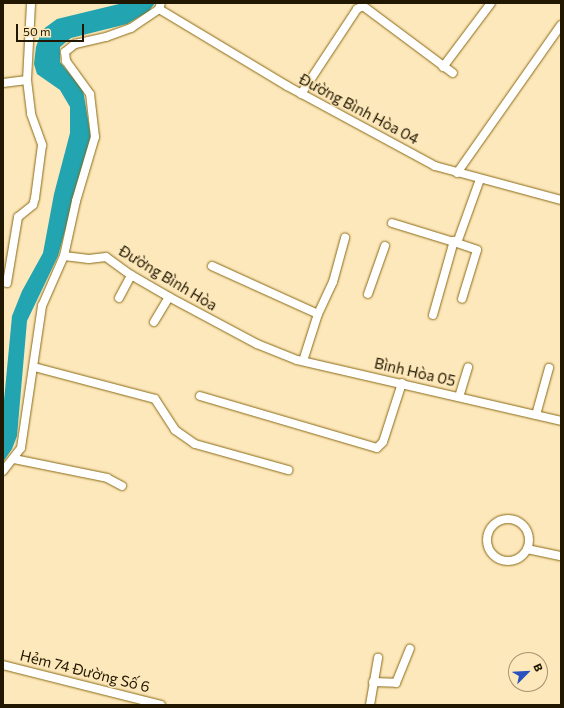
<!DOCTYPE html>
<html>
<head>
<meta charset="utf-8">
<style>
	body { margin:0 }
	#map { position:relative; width:564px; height:708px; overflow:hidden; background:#fde8bb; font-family:Commissioner,sans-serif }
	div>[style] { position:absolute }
	.water>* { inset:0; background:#22a4b1 }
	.roads { filter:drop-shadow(0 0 1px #896913) drop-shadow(0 0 1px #896913) }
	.street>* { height:8px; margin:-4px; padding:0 4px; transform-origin:4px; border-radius:4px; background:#fff }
	.street>.ring { margin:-4px; padding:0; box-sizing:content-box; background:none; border:8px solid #fff; border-radius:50% }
	span { translate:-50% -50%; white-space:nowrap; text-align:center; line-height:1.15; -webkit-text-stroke:3px #fde8bb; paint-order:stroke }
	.street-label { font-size:15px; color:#221801 }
	.frame { position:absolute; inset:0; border:4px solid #221801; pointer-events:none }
	.north { position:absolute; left:508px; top:652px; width:40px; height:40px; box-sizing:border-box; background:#fde8bb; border:1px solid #a59571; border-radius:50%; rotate:66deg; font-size:11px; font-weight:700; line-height:16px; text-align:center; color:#221801 }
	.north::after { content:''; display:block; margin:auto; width:14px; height:18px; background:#2a50bf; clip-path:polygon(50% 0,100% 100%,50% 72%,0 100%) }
	.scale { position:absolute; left:16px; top:24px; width:68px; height:18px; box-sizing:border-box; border:2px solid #221801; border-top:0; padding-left:5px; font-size:12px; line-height:14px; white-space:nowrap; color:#221801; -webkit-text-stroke:3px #fde8bb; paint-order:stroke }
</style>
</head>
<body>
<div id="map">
	<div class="water">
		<div style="clip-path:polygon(123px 3px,155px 3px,149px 11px,127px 24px,71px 38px,60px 47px,60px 62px,83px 90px,91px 137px,58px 256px,27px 321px,17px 436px,12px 449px,3px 462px,3px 411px,12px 316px,22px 291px,43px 253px,54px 194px,70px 133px,70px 107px,60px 90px,37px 74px,34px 64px,36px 47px,42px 30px,57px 19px)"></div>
	</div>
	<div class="roads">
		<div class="street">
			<div style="left:159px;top:9px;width:149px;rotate:31deg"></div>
			<div style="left:287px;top:86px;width:168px;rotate:28.4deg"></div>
			<div style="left:435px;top:166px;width:131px;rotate:15.1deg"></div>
			<div style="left:443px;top:67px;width:80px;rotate:-53.1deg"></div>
			<div style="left:27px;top:80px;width:77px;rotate:-87deg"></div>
			<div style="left:3px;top:83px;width:24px;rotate:-7deg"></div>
			<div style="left:27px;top:80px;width:34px;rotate:83deg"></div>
			<div style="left:31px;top:114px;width:33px;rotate:70deg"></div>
			<div style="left:42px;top:145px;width:53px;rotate:97.5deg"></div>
			<div style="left:35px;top:198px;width:7px;rotate:106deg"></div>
			<div style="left:33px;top:205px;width:19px;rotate:141deg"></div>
			<div style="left:18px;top:217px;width:67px;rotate:99.5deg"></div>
			<div style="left:301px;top:94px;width:102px;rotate:-56.6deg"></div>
			<div style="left:357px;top:9px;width:7px;rotate:-27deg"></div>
			<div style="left:363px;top:6px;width:112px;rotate:36.7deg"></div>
			<div style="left:457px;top:173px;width:181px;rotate:-54.9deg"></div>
			<div style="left:392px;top:223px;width:68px;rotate:17.1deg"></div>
			<div style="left:457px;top:243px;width:68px;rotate:-70.2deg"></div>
			<div style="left:457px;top:243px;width:21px;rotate:19deg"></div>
			<div style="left:477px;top:250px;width:51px;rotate:107deg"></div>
			<div style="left:64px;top:256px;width:56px;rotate:-77.7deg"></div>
			<div style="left:76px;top:201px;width:67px;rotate:-73.5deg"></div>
			<div style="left:95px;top:137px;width:43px;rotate:-96.6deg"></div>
			<div style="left:90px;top:94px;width:41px;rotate:-126deg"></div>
			<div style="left:66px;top:61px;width:9px;rotate:-96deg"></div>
			<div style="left:65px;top:52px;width:13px;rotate:-39deg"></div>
			<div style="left:75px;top:44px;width:32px;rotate:-13deg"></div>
			<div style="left:106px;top:37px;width:27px;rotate:-20deg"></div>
			<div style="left:131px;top:28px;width:34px;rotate:-34deg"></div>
			<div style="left:159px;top:9px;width:6px;rotate:-72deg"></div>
			<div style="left:212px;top:266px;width:116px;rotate:24.4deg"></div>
			<div style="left:368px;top:294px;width:51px;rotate:-70.5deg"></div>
			<div style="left:119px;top:298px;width:26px;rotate:-62deg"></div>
			<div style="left:433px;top:315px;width:77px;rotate:-74.2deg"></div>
			<div style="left:154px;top:322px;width:29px;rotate:-59deg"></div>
			<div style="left:303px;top:361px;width:49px;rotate:-72.3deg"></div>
			<div style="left:318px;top:314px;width:35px;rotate:-65deg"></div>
			<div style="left:333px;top:282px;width:46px;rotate:-74.7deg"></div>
			<div style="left:34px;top:367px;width:125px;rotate:14.8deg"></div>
			<div style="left:155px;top:399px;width:37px;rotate:57deg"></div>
			<div style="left:175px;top:430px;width:24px;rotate:35deg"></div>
			<div style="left:195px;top:444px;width:97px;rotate:15.6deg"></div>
			<div style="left:200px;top:396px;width:184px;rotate:16.4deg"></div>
			<div style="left:377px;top:448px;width:8px;rotate:-45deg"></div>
			<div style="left:383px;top:442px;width:62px;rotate:-72.1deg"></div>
			<div style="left:459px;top:397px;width:31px;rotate:-73deg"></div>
			<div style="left:536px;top:415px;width:49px;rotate:-74.5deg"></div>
			<div style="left:14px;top:459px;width:95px;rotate:11.5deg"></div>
			<div style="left:107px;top:478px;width:17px;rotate:28deg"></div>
			<div style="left:3px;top:471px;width:29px;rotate:-52deg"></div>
			<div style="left:21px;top:448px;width:144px;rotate:-81.6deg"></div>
			<div style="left:42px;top:306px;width:55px;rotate:-66.3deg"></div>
			<div style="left:64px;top:256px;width:25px;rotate:7deg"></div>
			<div style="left:89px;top:259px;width:17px;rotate:-7deg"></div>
			<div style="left:106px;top:257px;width:31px;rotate:36deg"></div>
			<div style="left:131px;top:275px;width:44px;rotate:30.1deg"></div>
			<div style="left:169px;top:297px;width:100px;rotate:28.1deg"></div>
			<div style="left:257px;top:344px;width:43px;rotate:21.8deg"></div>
			<div style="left:297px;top:360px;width:271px;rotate:13deg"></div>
			<div class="ring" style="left:487px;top:519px;width:34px;height:34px"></div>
			<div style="left:527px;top:549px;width:35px;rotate:12deg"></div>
			<div style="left:3px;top:665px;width:163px;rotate:14.2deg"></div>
			<div style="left:373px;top:682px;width:23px;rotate:2deg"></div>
			<div style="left:396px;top:683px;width:37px;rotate:-68deg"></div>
			<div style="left:370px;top:705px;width:48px;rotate:-80.3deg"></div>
		</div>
	</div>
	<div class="street-label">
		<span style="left:359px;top:109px;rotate:28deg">Đường Bình Hòa 04</span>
		<span style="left:168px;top:278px;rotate:31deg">Đường Bình Hòa</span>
		<span style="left:415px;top:372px;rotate:13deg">Bình Hòa 05</span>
		<span style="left:85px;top:671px;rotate:14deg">Hẻm 74 Đường Số 6</span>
	</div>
	<div class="frame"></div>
	<div class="north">B</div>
	<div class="scale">50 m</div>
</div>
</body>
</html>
